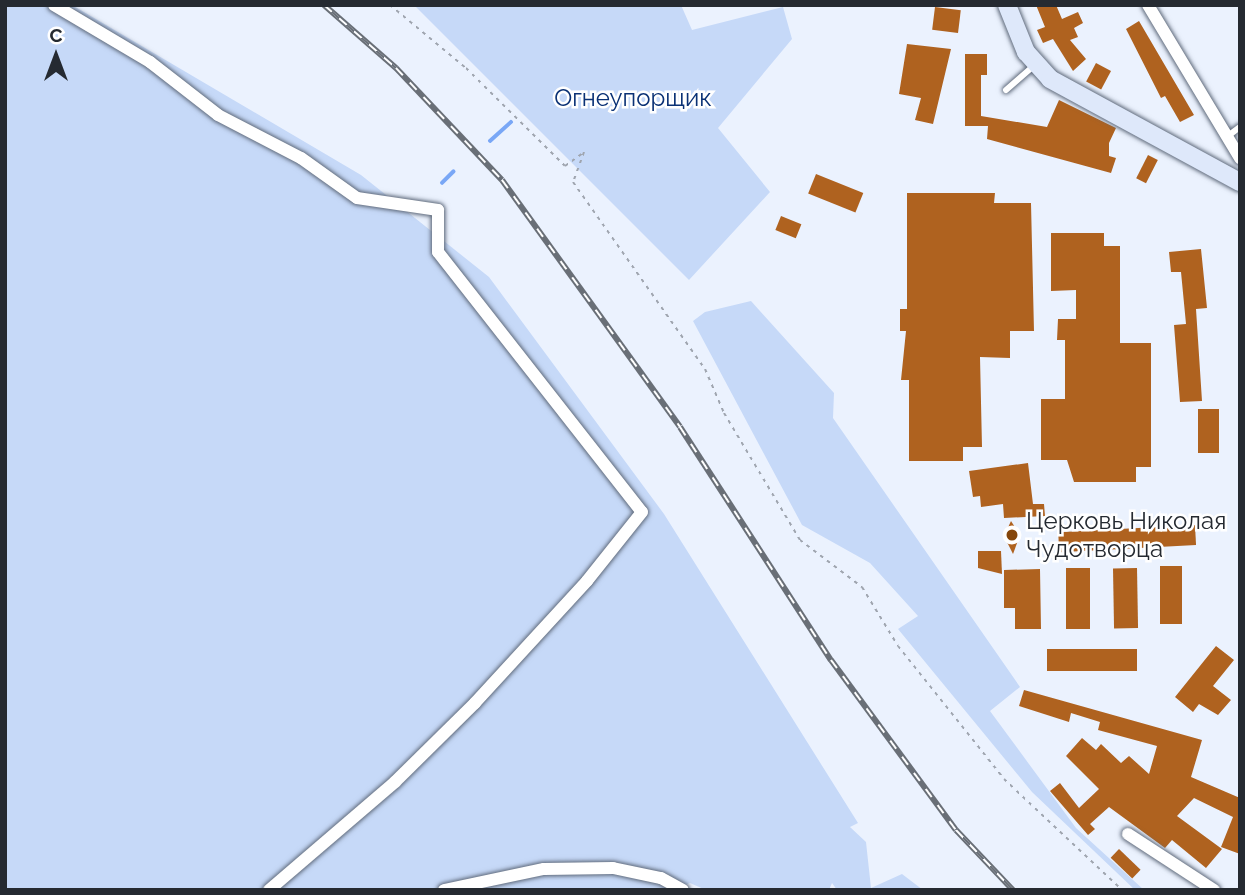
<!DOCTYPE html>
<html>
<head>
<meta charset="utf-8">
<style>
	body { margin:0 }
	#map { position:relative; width:1245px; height:895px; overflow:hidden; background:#ebf2fe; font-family:Raleway,sans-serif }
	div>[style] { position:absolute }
	.green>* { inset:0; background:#c6d9f8 }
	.stream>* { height:3.5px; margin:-1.75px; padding:0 1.75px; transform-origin:1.75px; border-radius:1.75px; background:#79a7f6 }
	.building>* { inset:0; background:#af621f; transform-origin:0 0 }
	.path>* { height:2px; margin-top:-1px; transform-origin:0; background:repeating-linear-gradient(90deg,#9fa5af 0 3.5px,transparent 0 8.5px) }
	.roads { filter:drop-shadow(0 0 2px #606b7c) drop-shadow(0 0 2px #606b7c) }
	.lane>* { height:6px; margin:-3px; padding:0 3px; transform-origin:3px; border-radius:3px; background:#fff }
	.street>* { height:12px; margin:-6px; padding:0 6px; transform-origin:6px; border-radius:6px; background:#fff }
	.secondary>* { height:18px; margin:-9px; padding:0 9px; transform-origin:9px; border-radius:9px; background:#dee8fa }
	.rail>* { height:6px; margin-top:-3px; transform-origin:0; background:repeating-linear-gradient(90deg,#fff 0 10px,#696f77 0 20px); box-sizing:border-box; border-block:2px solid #696f77 }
	.dots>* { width:19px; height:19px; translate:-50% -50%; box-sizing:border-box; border:4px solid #fff; border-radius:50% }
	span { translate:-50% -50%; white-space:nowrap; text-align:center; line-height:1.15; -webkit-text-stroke:5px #fff; paint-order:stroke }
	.park-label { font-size:24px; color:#0a3175 }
	.poi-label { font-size:24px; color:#252a31 }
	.left { translate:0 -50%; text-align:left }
	.frame { position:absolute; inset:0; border:7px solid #252a31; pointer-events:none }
	.north { position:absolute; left:21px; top:21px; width:70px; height:70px; -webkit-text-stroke:5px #fff; paint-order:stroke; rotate:0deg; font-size:19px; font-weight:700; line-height:28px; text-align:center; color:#252a31 }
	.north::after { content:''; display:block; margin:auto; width:24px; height:32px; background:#252a31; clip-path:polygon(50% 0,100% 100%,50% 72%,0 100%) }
</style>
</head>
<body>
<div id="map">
	<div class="green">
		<div style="clip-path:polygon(5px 5px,72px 5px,361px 175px,489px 277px,664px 514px,858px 823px,850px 827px,866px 842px,871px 888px,902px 874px,923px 890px,837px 890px,832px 883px,829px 890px,706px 890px,690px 883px,674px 890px,5px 890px)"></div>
		<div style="clip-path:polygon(414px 5px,681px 5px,692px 30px,783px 7px,792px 39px,718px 128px,770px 192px,689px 280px)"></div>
		<div style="clip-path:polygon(751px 301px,834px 393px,833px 418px,1020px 687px,990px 711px,1076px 828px,1144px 890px,1135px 890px,1032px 792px,898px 629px,918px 616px,870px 563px,802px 525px,693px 321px,705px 312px)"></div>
	</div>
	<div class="stream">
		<div style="left:490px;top:141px;width:28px;rotate:-42deg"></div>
		<div style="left:442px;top:183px;width:16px;rotate:-45deg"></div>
	</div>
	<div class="building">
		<div style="clip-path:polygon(1036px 5px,1056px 5px,1062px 19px,1078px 12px,1083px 23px,1074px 28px,1078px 37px,1070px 40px,1086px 59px,1073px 71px,1053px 39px,1043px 43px,1037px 30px,1045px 27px)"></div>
		<div style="left:935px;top:7px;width:26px;height:23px;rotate:7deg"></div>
		<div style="clip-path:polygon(1139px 21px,1194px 115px,1180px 122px,1165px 96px,1161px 98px,1126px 29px)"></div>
		<div style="clip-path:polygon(907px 44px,951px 49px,933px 124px,915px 120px,921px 98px,899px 94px)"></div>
		<div style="clip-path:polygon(965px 54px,987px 54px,987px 75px,981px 75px,981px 116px,1047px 127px,1059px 100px,1116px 128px,1109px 143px,1109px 156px,1116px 158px,1111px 173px,987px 139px,988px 126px,965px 126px)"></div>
		<div style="left:1096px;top:63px;width:17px;height:21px;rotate:28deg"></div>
		<div style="left:1148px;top:155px;width:11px;height:26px;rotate:27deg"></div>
		<div style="left:816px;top:174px;width:51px;height:21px;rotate:22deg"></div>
		<div style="clip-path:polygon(907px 193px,995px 193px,994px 203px,1031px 203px,1034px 331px,1010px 331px,1010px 358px,980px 357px,982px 447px,963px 447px,963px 461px,909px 461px,909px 380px,901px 380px,906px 331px,900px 331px,900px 309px,907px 309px)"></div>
		<div style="left:781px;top:216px;width:22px;height:15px;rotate:22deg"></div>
		<div style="clip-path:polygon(1051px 233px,1104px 233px,1104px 246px,1120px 246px,1120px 343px,1151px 343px,1151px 467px,1136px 467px,1136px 482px,1074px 482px,1067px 460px,1041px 460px,1041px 399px,1065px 399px,1065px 340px,1057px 340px,1058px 319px,1076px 319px,1076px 290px,1051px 291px)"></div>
		<div style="clip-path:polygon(1201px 249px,1207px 308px,1196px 309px,1202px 401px,1180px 402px,1174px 325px,1186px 324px,1181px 272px,1171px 272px,1169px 252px)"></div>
		<div style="left:1198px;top:409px;width:21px;height:44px"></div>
		<div style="clip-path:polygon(1028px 463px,1033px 504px,1044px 504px,1045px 516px,1004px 518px,1003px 504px,981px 507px,980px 496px,973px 497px,969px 471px)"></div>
		<div style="clip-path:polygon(1011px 521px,1020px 535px,1013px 554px,1004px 536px)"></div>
		<div style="left:1195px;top:525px;width:20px;height:137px;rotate:87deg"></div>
		<div style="clip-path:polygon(978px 551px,1001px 551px,1002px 574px,978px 568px)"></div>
		<div style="left:1160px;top:566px;width:22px;height:58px"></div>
		<div style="left:1066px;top:568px;width:24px;height:61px"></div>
		<div style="left:1137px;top:568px;width:60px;height:24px;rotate:89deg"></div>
		<div style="clip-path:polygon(1040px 569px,1041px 629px,1015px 629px,1015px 608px,1004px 608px,1004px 570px)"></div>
		<div style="clip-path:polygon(1216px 646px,1234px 660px,1213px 686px,1231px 700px,1218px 715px,1199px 704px,1193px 712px,1175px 697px)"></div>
		<div style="left:1137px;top:649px;width:22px;height:90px;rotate:90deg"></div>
		<div style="clip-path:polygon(1024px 690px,1202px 740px,1191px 777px,1240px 798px,1240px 854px,1221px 847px,1233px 817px,1194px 798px,1177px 816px,1222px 849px,1206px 868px,1172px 840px,1165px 848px,1109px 807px,1090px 824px,1095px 829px,1088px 835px,1050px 791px,1060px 783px,1079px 808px,1099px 789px,1066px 756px,1082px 738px,1096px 750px,1101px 744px,1121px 763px,1129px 756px,1149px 774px,1157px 746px,1098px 730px,1100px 722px,1071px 713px,1069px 722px,1019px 706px)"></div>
		<div style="left:1119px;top:849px;width:30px;height:12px;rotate:44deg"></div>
	</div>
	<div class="path">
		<div style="left:390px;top:5px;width:99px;rotate:39.7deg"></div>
		<div style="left:466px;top:68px;width:139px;rotate:44.7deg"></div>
		<div style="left:565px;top:166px;width:24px;rotate:-36deg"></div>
		<div style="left:584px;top:152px;width:32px;rotate:110deg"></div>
		<div style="left:573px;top:182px;width:229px;rotate:54.8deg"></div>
		<div style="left:705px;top:369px;width:48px;rotate:66.6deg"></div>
		<div style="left:724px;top:413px;width:148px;rotate:59.1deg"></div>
		<div style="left:800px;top:540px;width:78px;rotate:37.2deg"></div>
		<div style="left:862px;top:587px;width:69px;rotate:58.6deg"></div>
		<div style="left:898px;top:646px;width:170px;rotate:51.4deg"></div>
		<div style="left:1004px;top:779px;width:162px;rotate:43.2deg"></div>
	</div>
	<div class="roads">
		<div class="lane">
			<div style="left:1006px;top:90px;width:38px;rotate:-41deg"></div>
			<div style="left:1228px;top:136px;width:15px;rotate:-37deg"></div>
		</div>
		<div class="street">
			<div style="left:54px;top:5px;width:112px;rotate:30.7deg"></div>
			<div style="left:150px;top:62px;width:86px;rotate:37.9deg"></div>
			<div style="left:218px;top:115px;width:93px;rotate:27.4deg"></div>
			<div style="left:301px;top:158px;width:69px;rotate:35.5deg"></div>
			<div style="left:357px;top:198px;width:82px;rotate:8.4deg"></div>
			<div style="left:438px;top:210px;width:42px;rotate:90deg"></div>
			<div style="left:438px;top:252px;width:330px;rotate:51.9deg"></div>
			<div style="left:642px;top:512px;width:88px;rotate:128.6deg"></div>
			<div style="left:587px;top:581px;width:166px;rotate:132.6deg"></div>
			<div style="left:475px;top:703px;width:112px;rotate:135.4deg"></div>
			<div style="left:395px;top:782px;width:166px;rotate:139.4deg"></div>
			<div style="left:1148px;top:5px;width:179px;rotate:59deg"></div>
			<div style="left:1128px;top:834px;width:103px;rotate:33.1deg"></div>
			<div style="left:444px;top:890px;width:102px;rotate:-11.9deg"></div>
			<div style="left:544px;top:869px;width:69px;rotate:-0.8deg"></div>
			<div style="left:613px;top:868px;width:49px;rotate:11.8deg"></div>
			<div style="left:661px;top:878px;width:25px;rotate:29deg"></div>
		</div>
		<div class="secondary">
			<div style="left:1007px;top:5px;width:51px;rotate:68deg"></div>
			<div style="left:1026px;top:52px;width:36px;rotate:48deg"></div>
			<div style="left:1050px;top:79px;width:216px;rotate:28.5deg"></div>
		</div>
	</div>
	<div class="rail">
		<div style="left:324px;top:5px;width:96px;rotate:41.2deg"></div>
		<div style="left:396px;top:68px;width:154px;rotate:46.6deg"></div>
		<div style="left:502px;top:180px;width:304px;rotate:54.2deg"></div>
		<div style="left:680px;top:427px;width:278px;rotate:57.1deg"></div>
		<div style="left:831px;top:660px;width:211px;rotate:53.7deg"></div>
		<div style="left:956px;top:830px;width:83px;rotate:46.5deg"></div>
	</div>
	<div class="dots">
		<div style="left:1012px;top:535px;background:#85460a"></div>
	</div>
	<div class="park-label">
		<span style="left:633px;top:98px">Огнеупорщик</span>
	</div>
	<div class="poi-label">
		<span class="left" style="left:1026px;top:535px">Церковь Николая<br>Чудотворца</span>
	</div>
	<div class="frame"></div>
	<div class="north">С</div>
</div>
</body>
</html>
